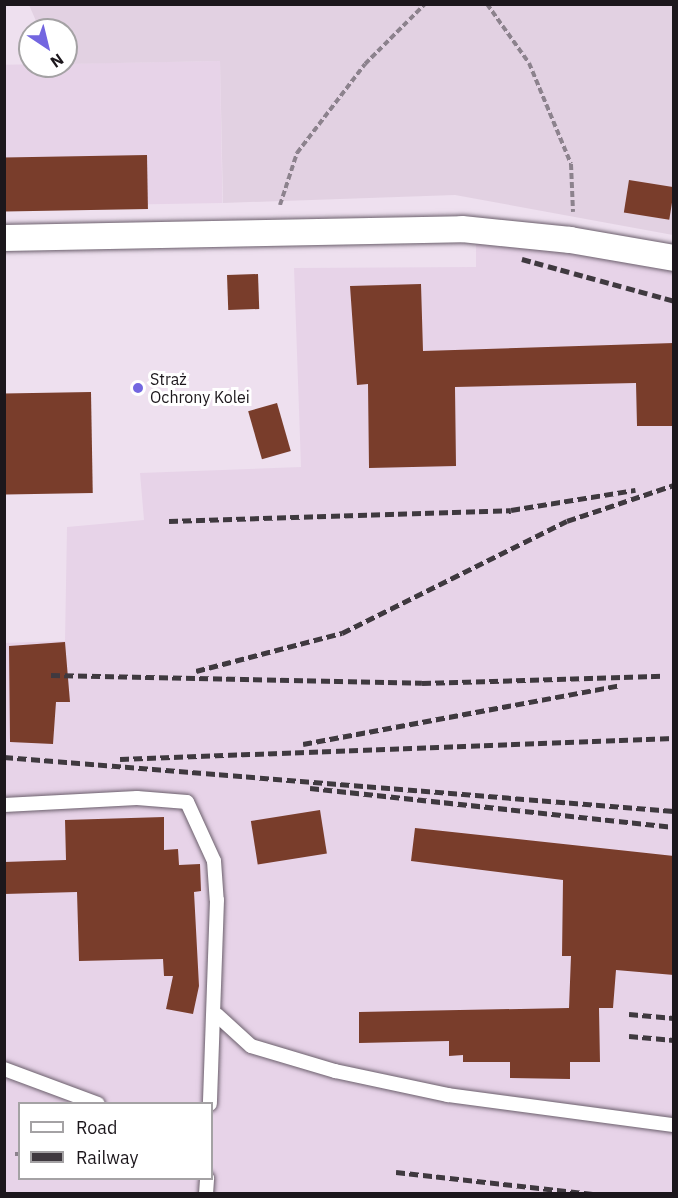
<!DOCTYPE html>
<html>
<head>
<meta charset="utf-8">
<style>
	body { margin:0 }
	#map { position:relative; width:678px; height:1198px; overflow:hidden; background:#eee0ef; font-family:"IBM Plex Sans",sans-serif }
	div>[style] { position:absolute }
	.built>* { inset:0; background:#e7d3e8; transform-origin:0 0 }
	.industrial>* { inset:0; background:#e2d1e2 }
	.building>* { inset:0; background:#793d2b; transform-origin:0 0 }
	.path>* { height:4px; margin-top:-2px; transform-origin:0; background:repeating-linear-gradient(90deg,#8c828d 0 6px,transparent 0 9px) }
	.roads { filter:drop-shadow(0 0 2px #6b5f6c) drop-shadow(0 0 2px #6b5f6c) }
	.lane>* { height:14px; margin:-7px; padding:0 7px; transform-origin:7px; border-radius:7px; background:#fff }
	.street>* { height:26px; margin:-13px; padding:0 13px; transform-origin:13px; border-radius:13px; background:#fff }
	.rail>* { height:4.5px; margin-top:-2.25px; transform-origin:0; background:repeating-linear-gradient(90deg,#3f393f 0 9px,transparent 0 13.5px) }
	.dots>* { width:16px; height:16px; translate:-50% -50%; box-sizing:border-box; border:3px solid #fff; border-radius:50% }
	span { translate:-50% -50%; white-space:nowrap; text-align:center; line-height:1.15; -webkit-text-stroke:6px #fff; paint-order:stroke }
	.poi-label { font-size:16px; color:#1c171c }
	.left { translate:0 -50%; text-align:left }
	.frame { position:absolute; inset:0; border:6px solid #1c171c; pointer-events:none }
	.legend { position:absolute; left:18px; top:1102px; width:195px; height:78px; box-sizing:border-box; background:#fff; border:2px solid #a4a2a4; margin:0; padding:8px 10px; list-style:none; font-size:18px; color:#1c171c }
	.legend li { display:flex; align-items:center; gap:12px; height:30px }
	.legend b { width:30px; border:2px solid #a4a2a4 }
	.north { position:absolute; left:18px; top:18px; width:60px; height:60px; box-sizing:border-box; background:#fff; border:2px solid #a4a2a4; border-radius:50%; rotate:145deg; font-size:16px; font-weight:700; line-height:24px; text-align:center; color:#1c171c }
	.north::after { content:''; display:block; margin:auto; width:21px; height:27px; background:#7366e0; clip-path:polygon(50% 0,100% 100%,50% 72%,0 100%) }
</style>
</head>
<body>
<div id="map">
	<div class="built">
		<div style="left:220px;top:61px;width:142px;height:216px;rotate:89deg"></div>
		<div style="clip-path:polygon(evenodd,476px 240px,673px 269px,673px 1193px,5px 1193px,4px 643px,65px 641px,67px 527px,144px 520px,140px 473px,301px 467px,294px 268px,476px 267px,476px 240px,20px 1104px,212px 1104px,212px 1178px,20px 1178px,20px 1104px)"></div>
	</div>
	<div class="industrial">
		<div style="clip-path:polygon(29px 5px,673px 5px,673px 235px,455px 195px,223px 203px,220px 61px,66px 64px,66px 30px,40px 30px)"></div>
	</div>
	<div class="building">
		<div style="left:147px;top:155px;width:54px;height:143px;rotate:89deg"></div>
		<div style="left:629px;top:180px;width:46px;height:33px;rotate:9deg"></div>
		<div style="left:258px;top:274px;width:35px;height:31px;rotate:88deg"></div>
		<div style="clip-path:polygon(421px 284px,423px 351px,674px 343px,674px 426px,637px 426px,636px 383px,455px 387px,456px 466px,369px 468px,368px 384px,357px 385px,350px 286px)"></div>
		<div style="left:91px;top:392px;width:101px;height:87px;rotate:89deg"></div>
		<div style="left:277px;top:403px;width:50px;height:30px;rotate:74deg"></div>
		<div style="clip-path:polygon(65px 642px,70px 702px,56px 702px,53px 744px,10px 742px,9px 646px)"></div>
		<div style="left:320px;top:810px;width:44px;height:70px;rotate:81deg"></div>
		<div style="clip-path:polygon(164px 817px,164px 850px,178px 849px,179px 865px,200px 864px,201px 891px,194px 892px,199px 986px,193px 1014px,166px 1009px,173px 976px,164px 976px,163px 959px,79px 961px,77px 892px,4px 894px,4px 862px,66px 860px,65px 820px)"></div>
		<div style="clip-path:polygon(415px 828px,674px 856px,674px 975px,616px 970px,613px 1008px,599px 1008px,600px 1062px,570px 1062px,570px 1079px,510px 1078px,510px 1062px,463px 1062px,463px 1055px,449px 1056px,449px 1041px,359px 1043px,359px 1012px,569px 1008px,571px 956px,562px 956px,563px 880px,411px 861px)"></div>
	</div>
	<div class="path">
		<div style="left:487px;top:4px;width:72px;rotate:54.6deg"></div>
		<div style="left:529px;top:63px;width:109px;rotate:67.4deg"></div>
		<div style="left:571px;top:164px;width:48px;rotate:87.6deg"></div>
		<div style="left:280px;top:205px;width:55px;rotate:-71.9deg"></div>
		<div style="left:297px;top:153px;width:112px;rotate:-52.6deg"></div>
		<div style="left:365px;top:64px;width:85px;rotate:-45deg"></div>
		<div style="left:15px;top:1154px;width:5px"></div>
	</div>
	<div class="roads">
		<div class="lane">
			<div style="left:4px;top:805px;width:133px;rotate:-3deg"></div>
			<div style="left:137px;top:798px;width:50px;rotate:4.6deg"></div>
			<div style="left:187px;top:802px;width:65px;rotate:65.4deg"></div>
			<div style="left:214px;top:861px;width:39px;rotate:86deg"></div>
			<div style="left:217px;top:900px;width:204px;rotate:92deg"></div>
			<div style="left:217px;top:1015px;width:46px;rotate:42.4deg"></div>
			<div style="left:251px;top:1046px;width:88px;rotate:16.6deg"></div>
			<div style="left:335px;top:1071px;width:116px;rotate:12deg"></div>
			<div style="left:448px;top:1095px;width:228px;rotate:7.6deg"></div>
			<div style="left:4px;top:1069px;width:100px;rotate:20.4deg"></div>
			<div style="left:206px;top:1194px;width:16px;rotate:-86deg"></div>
		</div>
		<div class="street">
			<div style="left:4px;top:238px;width:458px;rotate:-1.1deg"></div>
			<div style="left:462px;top:229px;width:109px;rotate:5.8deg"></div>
			<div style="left:570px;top:240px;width:106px;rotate:9.8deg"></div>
		</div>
	</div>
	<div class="rail">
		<div style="left:522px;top:259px;width:158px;rotate:15.4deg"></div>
		<div style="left:169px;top:521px;width:342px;rotate:-1.8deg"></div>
		<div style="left:511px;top:510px;width:126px;rotate:-9.2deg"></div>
		<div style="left:196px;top:671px;width:151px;rotate:-14.6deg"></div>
		<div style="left:342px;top:633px;width:251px;rotate:-26.5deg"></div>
		<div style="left:567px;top:521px;width:113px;rotate:-18.6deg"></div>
		<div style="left:51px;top:675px;width:371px;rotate:1.2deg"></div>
		<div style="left:422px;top:683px;width:241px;rotate:-1.7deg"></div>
		<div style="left:303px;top:744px;width:323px;rotate:-10.5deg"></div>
		<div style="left:4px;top:757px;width:672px;rotate:4.61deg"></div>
		<div style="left:120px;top:759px;width:554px;rotate:-2.17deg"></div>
		<div style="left:310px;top:788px;width:366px;rotate:6.1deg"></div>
		<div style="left:629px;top:1014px;width:45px;rotate:5.1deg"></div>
		<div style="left:629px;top:1036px;width:45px;rotate:5.1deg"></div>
		<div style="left:396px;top:1172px;width:198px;rotate:6.4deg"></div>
	</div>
	<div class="dots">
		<div style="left:138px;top:388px;background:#7366e0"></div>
	</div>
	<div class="poi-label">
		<span class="left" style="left:150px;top:388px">Straż<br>Ochrony Kolei</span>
	</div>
	<div class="frame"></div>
	<ul class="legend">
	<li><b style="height:8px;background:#fff"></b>Road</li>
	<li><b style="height:8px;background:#3f393f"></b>Railway</li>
	</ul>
	<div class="north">N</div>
</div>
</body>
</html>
